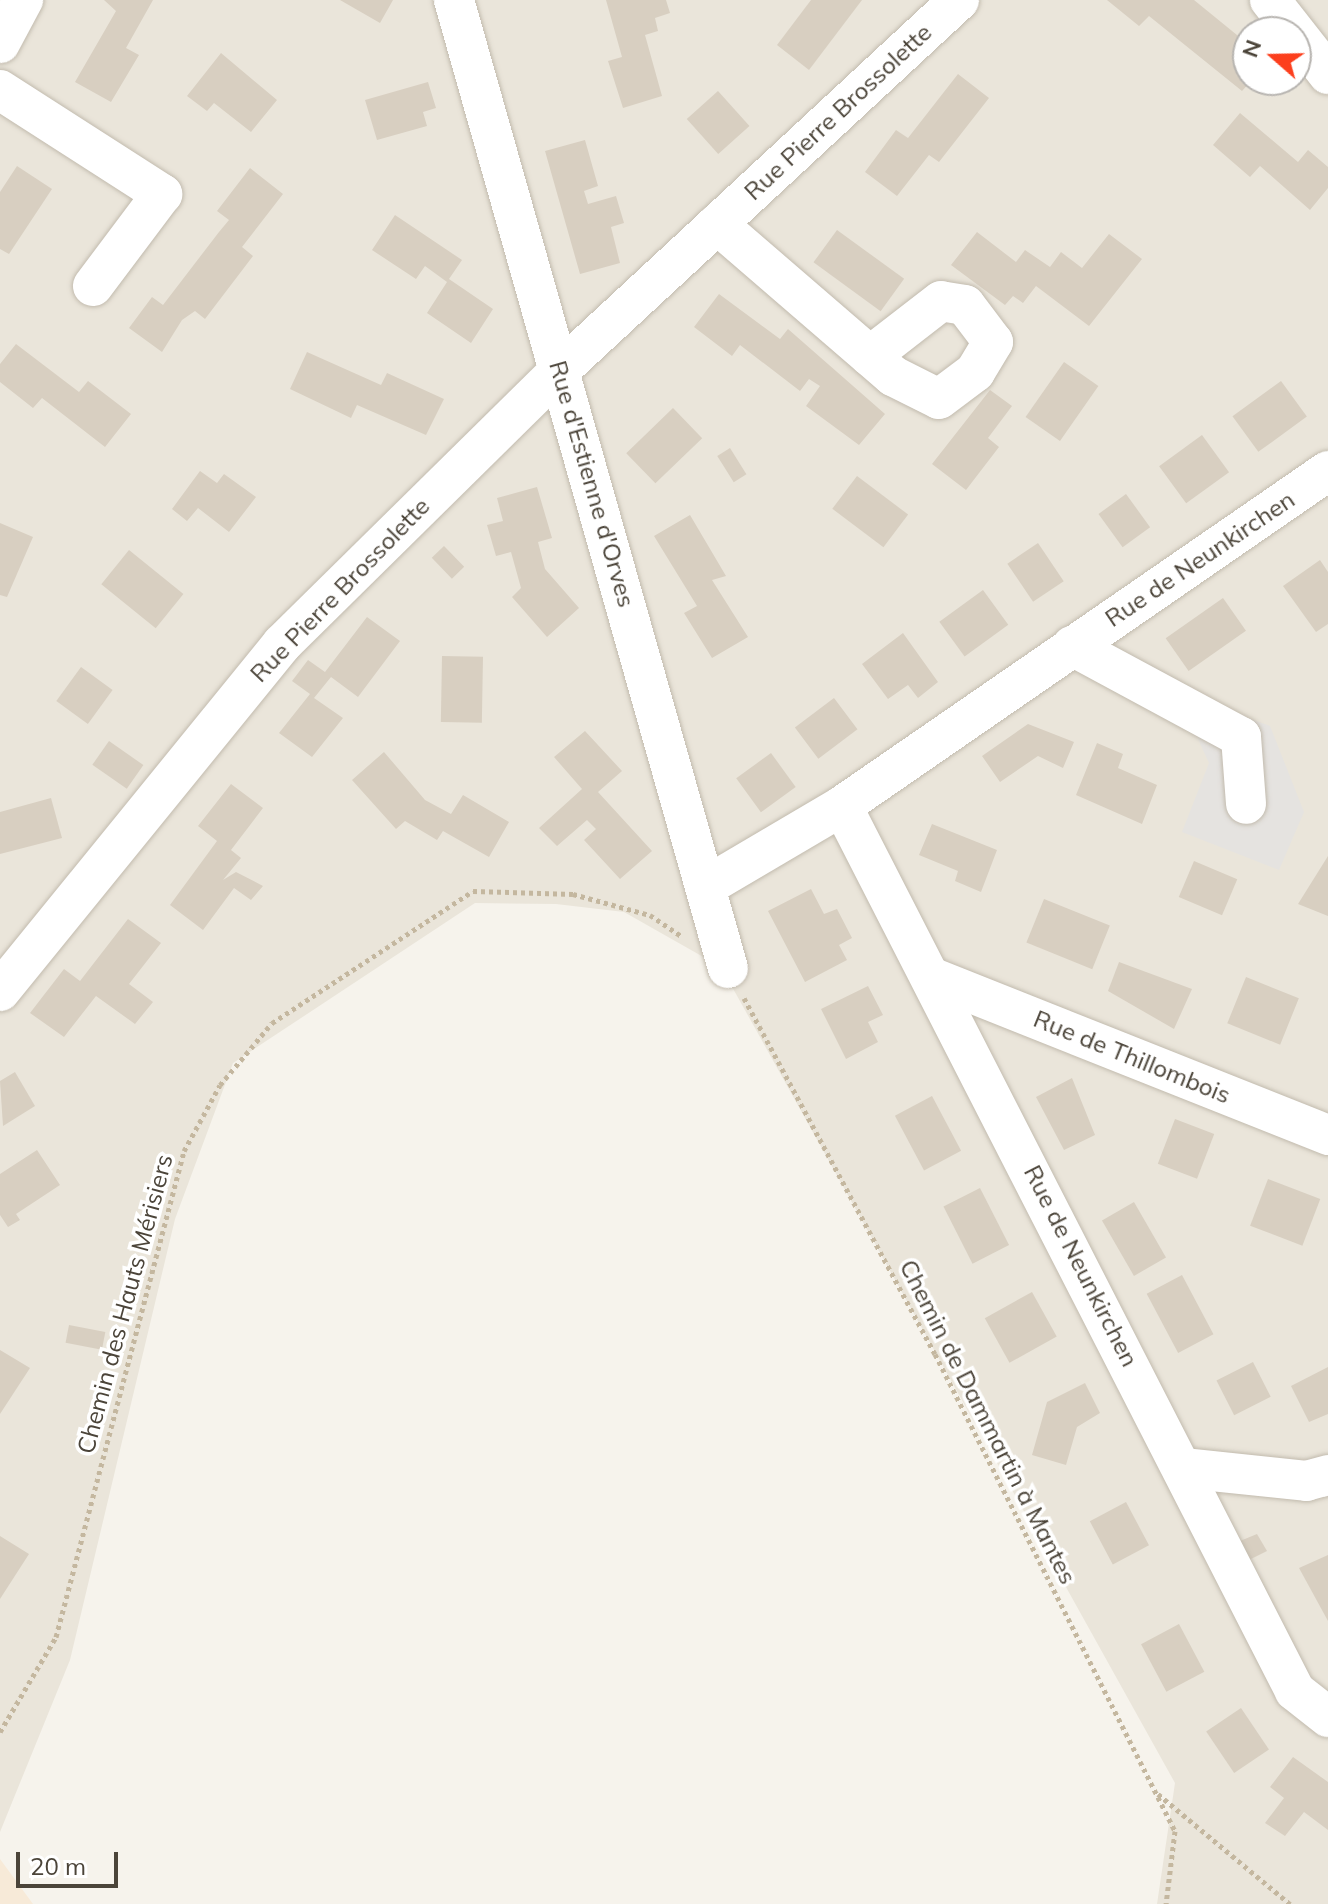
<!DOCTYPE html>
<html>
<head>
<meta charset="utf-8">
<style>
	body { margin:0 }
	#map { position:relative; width:1328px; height:1904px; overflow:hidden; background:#f6f3ec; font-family:Mulish,sans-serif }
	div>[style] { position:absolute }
	.residential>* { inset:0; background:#eae5da }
	.commercial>* { inset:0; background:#f7ead8 }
	.parking>* { inset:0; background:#e5e3e0 }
	.building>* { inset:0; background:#d8cfc1; transform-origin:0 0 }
	.path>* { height:5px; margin-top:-2.5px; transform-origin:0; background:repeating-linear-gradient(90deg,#c4b79f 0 4px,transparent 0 8px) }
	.roads { filter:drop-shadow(0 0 2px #c2bbae) drop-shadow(0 0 2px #c2bbae) }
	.minor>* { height:40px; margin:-20px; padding:0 20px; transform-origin:20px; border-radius:20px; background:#fff }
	span { translate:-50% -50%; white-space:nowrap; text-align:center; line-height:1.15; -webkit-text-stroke:7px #fff; paint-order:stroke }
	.street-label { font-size:24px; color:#4b4439 }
	.north { position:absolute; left:1232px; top:16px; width:80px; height:80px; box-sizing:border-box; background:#fff; border:2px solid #b7b4b0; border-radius:50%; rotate:290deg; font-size:22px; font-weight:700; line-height:32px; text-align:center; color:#4b4439 }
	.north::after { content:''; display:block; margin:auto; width:28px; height:36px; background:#fc3f1d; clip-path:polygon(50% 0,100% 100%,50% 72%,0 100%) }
	.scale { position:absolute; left:16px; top:1852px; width:102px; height:36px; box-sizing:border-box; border:4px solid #4b4439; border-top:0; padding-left:10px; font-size:24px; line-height:28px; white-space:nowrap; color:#4b4439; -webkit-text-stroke:6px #fff; paint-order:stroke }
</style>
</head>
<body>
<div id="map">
	<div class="residential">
		<div style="clip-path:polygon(evenodd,0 0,1328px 0,1328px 1904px,1157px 1904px,1175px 1783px,721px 967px,624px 912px,556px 904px,475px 903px,233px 1063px,175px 1219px,70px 1660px,0 1832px,0 0,1248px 32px,1296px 32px,1296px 80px,1248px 80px,1248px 32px)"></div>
	</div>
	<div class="commercial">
		<div style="clip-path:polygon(0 1859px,33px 1904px,0 1904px)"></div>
	</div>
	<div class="parking">
		<div style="clip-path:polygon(1216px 706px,1270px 726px,1304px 812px,1279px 870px,1182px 832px,1209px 763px,1197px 737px)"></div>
	</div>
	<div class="building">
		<div style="clip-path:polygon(104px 0,153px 0,126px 48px,139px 55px,111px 102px,75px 82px,116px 11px)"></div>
		<div style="clip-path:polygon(340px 0,393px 0,380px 23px)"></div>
		<div style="clip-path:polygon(606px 0,666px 0,670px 13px,655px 18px,658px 31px,645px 35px,662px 96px,623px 108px,608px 61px,622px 57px)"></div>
		<div style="clip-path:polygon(811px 0,862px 0,809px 70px,777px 45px)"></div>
		<div style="clip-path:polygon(1107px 0,1194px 0,1248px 44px,1252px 80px,1242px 91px,1149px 16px,1139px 26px)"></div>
		<div style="clip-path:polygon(221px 53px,277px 100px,251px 132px,214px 103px,207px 111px,187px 96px)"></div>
		<div style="clip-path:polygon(958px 74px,989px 98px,939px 162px,929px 155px,897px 196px,865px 172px,896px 130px,908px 138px)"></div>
		<div style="clip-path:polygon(428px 82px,436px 108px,423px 112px,427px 126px,377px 140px,365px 100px)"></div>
		<div style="left:718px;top:91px;width:47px;height:42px;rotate:48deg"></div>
		<div style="clip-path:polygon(1240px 113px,1298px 162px,1308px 150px,1328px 167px,1328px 188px,1310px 210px,1260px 166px,1250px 177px,1213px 145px)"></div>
		<div style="clip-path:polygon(585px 140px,598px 186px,584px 191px,588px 204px,616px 196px,624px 223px,611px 227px,620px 263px,580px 274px,545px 151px)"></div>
		<div style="clip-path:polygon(17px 166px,52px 189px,9px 254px,0 249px,0 192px)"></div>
		<div style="clip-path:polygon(250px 168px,283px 194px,242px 247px,253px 256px,205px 319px,195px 311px,182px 320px,162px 352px,129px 328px,152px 297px,163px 305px,219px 232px,229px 220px,217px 211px)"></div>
		<div style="clip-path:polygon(395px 215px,462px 260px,449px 279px,493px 309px,471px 343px,427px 313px,447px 282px,425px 266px,416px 279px,372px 250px)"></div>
		<div style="left:837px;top:230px;width:83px;height:40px;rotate:36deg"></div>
		<div style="clip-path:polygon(977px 232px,1016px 262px,1025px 250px,1050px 267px,1061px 252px,1082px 268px,1109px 234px,1142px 259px,1089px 326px,1036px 286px,1023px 303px,1013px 296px,1005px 305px,951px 265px)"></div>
		<div style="clip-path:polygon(719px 294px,780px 339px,788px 329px,885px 414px,859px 445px,806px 406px,820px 386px,809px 379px,800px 391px,740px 345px,732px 356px,694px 327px)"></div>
		<div style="clip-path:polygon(16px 344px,79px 392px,88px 381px,131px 414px,105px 447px,42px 398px,33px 408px,0 382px,0 364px)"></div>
		<div style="clip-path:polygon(307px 352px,381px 385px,387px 373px,444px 399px,426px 435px,357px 405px,351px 418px,290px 389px)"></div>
		<div style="left:1064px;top:362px;width:42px;height:67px;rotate:35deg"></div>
		<div style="left:1281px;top:381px;width:44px;height:60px;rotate:54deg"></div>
		<div style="clip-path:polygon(990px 390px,1012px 406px,988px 438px,999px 447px,966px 490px,932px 464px)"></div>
		<div style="left:673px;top:408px;width:42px;height:65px;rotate:46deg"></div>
		<div style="left:1202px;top:435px;width:46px;height:53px;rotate:54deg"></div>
		<div style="left:730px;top:448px;width:31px;height:15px;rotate:58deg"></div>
		<div style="clip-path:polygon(200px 471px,217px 483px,224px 474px,256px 497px,229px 532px,198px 508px,187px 521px,172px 509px)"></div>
		<div style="left:857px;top:476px;width:64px;height:41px;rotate:37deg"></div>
		<div style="clip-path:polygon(537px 487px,552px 538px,538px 542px,545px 569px,579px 608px,547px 637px,512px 597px,521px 588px,511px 552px,496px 556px,487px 525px,503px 521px,497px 498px)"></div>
		<div style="left:1126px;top:494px;width:41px;height:34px;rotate:54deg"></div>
		<div style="clip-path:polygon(690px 515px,726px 576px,712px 580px,748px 637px,712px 658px,684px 613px,697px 606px,654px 536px)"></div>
		<div style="clip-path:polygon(0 523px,33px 537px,7px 597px,0 595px)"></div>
		<div style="left:1038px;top:543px;width:46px;height:37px;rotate:56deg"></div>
		<div style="left:444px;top:546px;width:29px;height:17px;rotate:46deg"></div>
		<div style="left:129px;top:550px;width:70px;height:44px;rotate:39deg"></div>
		<div style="clip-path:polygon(1320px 560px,1328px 572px,1328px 624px,1316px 632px,1283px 586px)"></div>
		<div style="left:983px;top:590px;width:43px;height:54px;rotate:54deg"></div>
		<div style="left:1223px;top:598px;width:40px;height:70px;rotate:55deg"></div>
		<div style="clip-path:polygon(367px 617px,400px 641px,358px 697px,331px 677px,314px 698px,343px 718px,312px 757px,279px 733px,310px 694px,292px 681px,308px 660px,325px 672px)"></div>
		<div style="clip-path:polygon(903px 633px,938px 682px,918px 698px,908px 685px,888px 699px,862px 664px)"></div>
		<div style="left:442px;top:656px;width:41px;height:66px;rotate:1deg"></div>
		<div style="left:81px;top:667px;width:39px;height:42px;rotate:36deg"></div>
		<div style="left:834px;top:698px;width:39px;height:49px;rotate:53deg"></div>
		<div style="clip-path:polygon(1028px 724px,1074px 742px,1063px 768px,1038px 756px,1000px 782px,982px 756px)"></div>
		<div style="clip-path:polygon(585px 731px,622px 771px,598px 792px,652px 851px,620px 879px,584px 840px,596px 829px,587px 820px,557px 846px,539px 828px,582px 789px,554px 757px)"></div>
		<div style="left:109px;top:741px;width:42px;height:29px;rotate:35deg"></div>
		<div style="clip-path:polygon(1097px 743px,1123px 754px,1118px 768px,1157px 785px,1142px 824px,1076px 795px)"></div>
		<div style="clip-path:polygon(384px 752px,425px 800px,451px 814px,463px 795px,509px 822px,489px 857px,443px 831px,437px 840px,405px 821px,396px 829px,352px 780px)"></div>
		<div style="left:771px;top:753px;width:42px;height:43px;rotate:54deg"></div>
		<div style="clip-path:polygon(231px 784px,263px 808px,231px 850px,241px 858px,223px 880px,236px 872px,263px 886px,251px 900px,234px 888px,203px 930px,170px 905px,217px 841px,198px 826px)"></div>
		<div style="clip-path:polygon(51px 798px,62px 838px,0 854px,0 812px)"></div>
		<div style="clip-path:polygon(932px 824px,997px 850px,981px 892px,955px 881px,958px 871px,919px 855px)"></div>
		<div style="clip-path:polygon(1328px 856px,1328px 916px,1298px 904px)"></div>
		<div style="left:1194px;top:861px;width:47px;height:39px;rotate:23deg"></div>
		<div style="clip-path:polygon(811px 889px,824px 914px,837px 909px,852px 938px,839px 945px,847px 960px,805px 982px,768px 911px)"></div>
		<div style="left:1044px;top:899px;width:71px;height:47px;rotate:22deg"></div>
		<div style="clip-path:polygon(128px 919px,161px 943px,129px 984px,153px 1002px,135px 1024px,96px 996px,64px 1037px,30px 1013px,64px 969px,80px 981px)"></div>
		<div style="clip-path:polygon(1119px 962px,1192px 989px,1174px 1029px,1108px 991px)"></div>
		<div style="left:1246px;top:977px;width:57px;height:50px;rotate:22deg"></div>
		<div style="clip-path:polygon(868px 986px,883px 1015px,868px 1022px,878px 1042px,846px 1059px,821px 1009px)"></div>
		<div style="clip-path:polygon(15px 1072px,35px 1106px,3px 1126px,0 1081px)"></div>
		<div style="clip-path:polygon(1072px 1078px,1095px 1135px,1064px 1150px,1036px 1097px)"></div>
		<div style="left:932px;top:1096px;width:62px;height:42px;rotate:62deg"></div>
		<div style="left:1175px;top:1119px;width:42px;height:48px;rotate:21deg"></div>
		<div style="clip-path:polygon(37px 1150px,60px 1185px,16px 1214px,20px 1220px,8px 1227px,0 1215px,0 1174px)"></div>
		<div style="left:1268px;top:1179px;width:56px;height:50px;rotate:21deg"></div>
		<div style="left:980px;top:1188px;width:64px;height:41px;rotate:63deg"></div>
		<div style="left:1134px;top:1202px;width:64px;height:37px;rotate:60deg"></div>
		<div style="left:1182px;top:1275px;width:67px;height:40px;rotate:62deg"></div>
		<div style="left:1032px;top:1292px;width:51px;height:54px;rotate:61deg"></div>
		<div style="left:69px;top:1325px;width:37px;height:18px;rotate:11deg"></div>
		<div style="clip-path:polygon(0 1350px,30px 1368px,0 1414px)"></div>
		<div style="left:1253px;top:1362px;width:39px;height:41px;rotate:63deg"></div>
		<div style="clip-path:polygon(1328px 1367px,1328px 1414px,1309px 1422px,1291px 1386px)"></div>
		<div style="clip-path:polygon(1085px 1383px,1100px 1413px,1077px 1427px,1066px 1465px,1032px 1455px,1047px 1402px)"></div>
		<div style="left:1126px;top:1502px;width:49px;height:41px;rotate:62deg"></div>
		<div style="clip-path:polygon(1257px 1534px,1267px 1551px,1249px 1560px,1240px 1541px)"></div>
		<div style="clip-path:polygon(0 1536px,29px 1554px,0 1599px)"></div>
		<div style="clip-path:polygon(1328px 1555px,1328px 1621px,1299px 1568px)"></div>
		<div style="left:1179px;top:1624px;width:54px;height:43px;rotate:62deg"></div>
		<div style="left:1241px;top:1708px;width:50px;height:42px;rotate:56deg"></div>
		<div style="clip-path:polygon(1293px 1757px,1328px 1782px,1328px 1830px,1304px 1812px,1285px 1836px,1265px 1823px,1284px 1798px,1270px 1787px)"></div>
	</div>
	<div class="path">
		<div style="left:744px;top:998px;width:404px;rotate:61.8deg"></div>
		<div style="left:935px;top:1354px;width:534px;rotate:63.29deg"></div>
		<div style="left:1175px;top:1831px;width:74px;rotate:97deg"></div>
		<div style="left:0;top:1732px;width:110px;rotate:-59.5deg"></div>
		<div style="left:56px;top:1637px;width:503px;rotate:-75.24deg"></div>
		<div style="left:184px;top:1151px;width:75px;rotate:-61.4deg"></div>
		<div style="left:220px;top:1085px;width:81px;rotate:-50deg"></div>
		<div style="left:272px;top:1023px;width:240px;rotate:-33.3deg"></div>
		<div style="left:473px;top:891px;width:100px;rotate:1.7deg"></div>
		<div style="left:573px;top:894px;width:80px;rotate:15.3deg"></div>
		<div style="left:650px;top:915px;width:37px;rotate:34deg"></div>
		<div style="left:1158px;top:1794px;width:172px;rotate:39.8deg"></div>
	</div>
	<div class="roads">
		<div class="minor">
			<div style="left:454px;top:0;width:1006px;rotate:74.2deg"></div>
			<div style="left:1270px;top:0;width:94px;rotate:51.9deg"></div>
			<div style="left:0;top:43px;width:49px;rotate:-61.9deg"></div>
			<div style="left:0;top:90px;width:193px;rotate:32.7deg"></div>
			<div style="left:162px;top:194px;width:115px;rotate:126.9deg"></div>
			<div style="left:717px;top:224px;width:233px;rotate:40.8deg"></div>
			<div style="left:893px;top:376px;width:51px;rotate:26.6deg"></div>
			<div style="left:939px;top:399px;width:45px;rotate:-36.9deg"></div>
			<div style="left:975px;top:372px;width:35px;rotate:-59deg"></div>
			<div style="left:993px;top:342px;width:46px;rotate:-127.1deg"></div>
			<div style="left:965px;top:305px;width:24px;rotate:-171deg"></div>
			<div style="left:941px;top:301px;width:90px;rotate:142.2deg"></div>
			<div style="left:1072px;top:646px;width:192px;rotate:28.3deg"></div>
			<div style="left:1241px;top:737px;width:67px;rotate:85.7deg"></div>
			<div style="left:842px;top:806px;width:994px;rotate:62.89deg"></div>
			<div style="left:1295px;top:1691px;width:42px;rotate:38.2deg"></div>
			<div style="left:708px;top:885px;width:156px;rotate:-30.5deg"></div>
			<div style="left:842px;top:806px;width:590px;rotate:-34.58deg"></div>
			<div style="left:936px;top:979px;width:422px;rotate:21.7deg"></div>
			<div style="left:0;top:991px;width:447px;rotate:-50.9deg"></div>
			<div style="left:282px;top:644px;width:390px;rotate:-44.6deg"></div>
			<div style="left:560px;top:370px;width:544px;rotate:-42.84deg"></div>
			<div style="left:1183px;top:1468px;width:124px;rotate:6deg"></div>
			<div style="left:1306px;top:1481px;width:23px;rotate:-15deg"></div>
		</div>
	</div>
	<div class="street-label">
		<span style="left:838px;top:112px;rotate:-43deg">Rue Pierre Brossolette</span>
		<span style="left:592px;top:484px;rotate:74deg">Rue d'Estienne d'Orves</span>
		<span style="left:1200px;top:559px;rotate:-34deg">Rue de Neunkirchen</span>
		<span style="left:340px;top:590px;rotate:-46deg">Rue Pierre Brossolette</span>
		<span style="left:1132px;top:1057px;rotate:22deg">Rue de Thillombois</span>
		<span style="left:1081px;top:1266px;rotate:63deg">Rue de Neunkirchen</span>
		<span style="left:125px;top:1304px;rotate:-75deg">Chemin des Hauts Mérisiers</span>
		<span style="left:988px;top:1422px;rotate:63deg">Chemin de Dammartin à Mantes</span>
	</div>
	<div class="north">N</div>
	<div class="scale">20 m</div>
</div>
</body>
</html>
